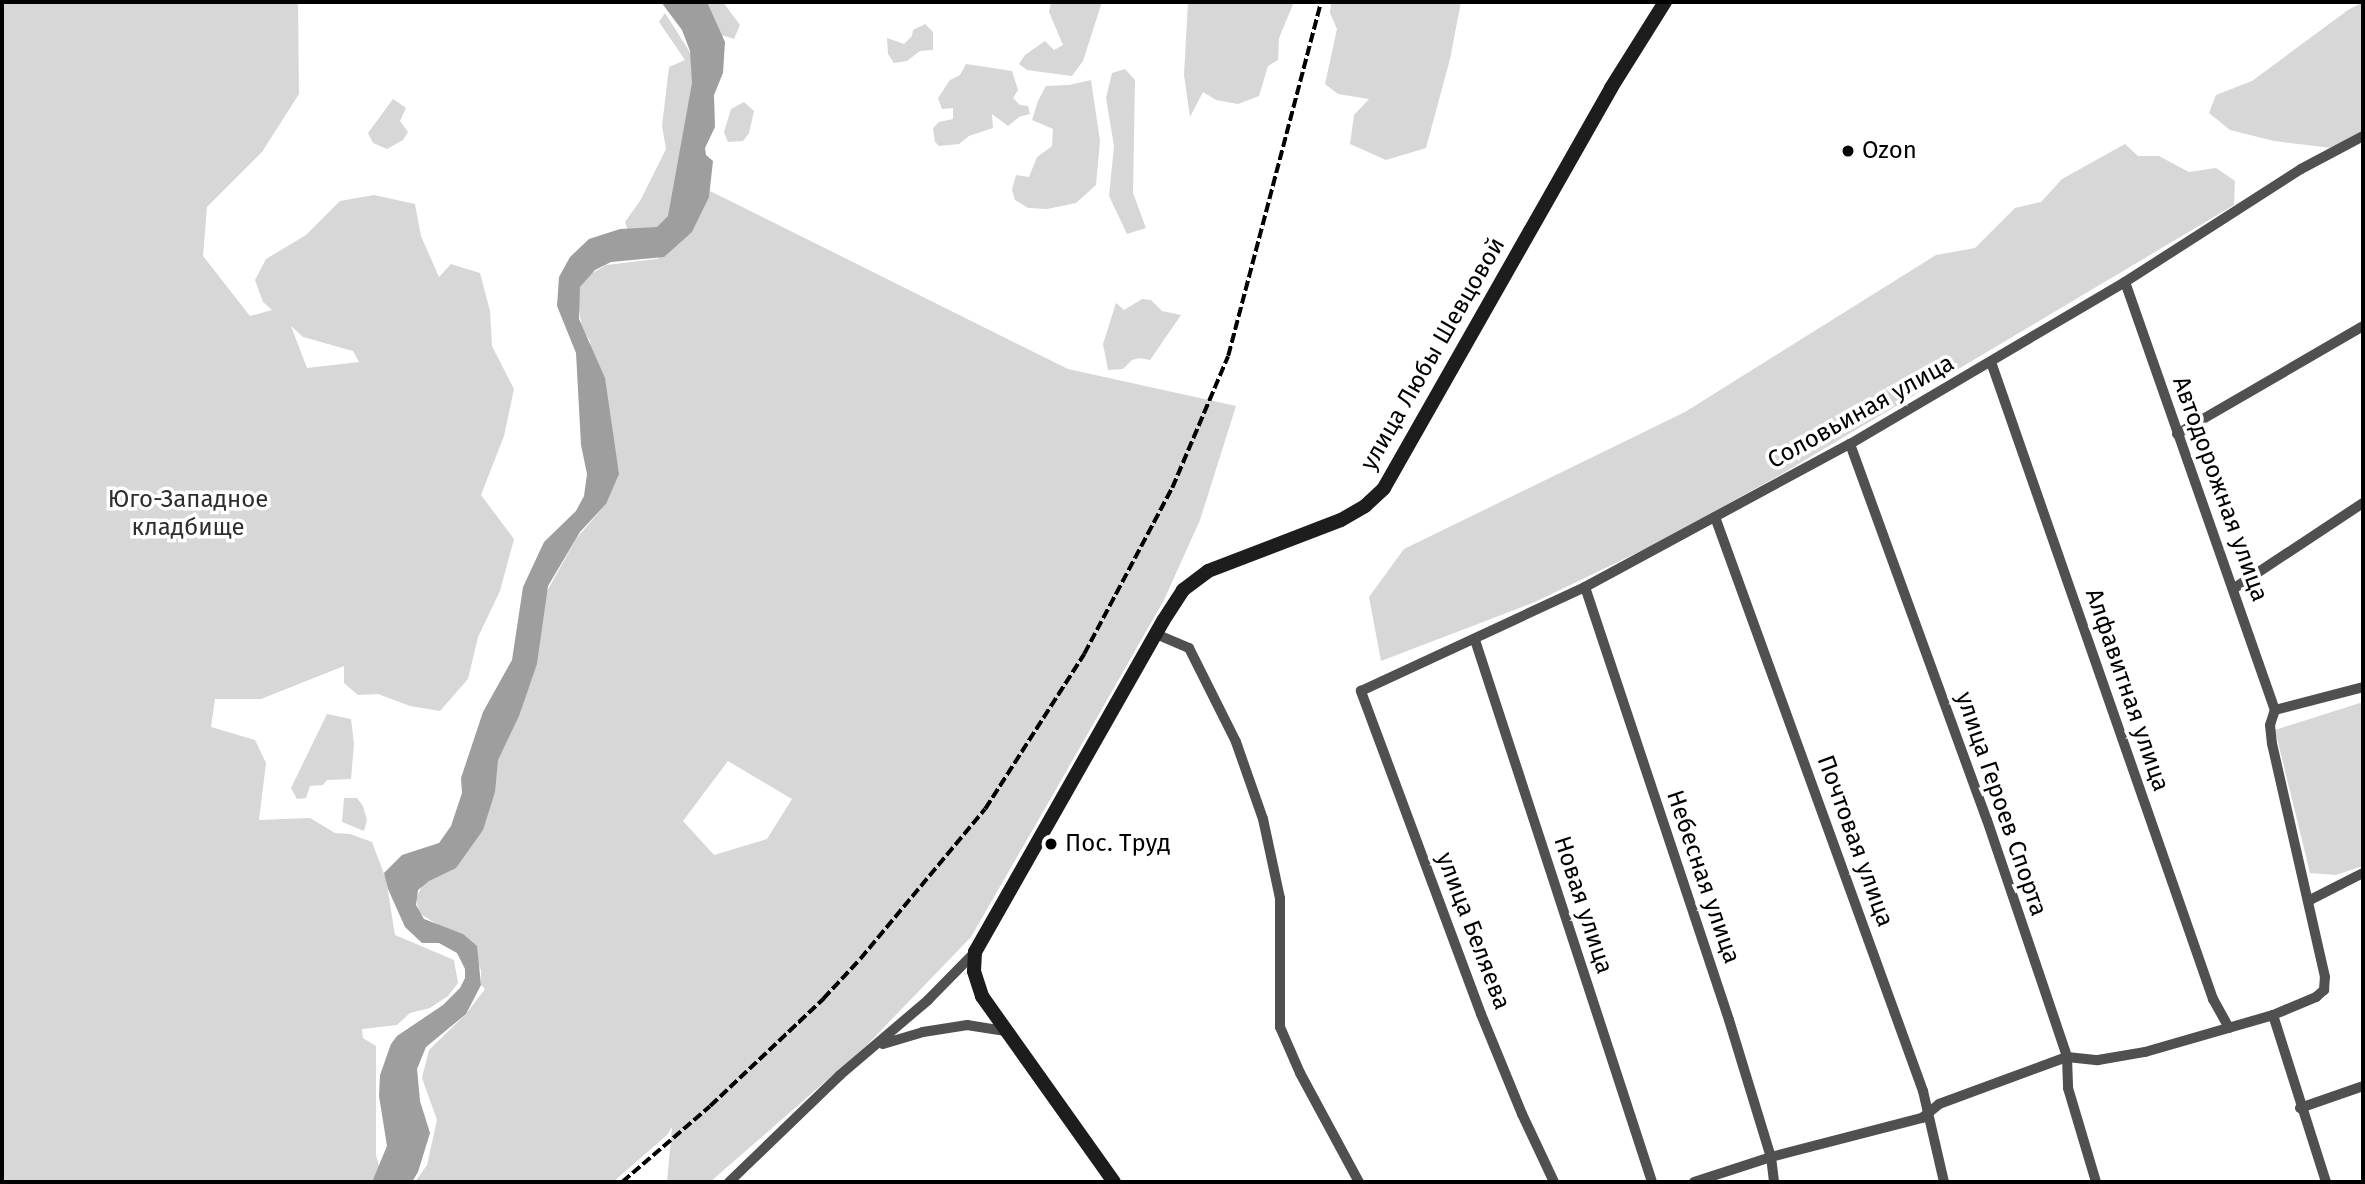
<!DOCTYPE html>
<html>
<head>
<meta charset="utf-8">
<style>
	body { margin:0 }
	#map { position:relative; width:2365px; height:1184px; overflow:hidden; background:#fff; font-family:"Fira Sans",sans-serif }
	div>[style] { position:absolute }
	.green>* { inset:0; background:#d7d7d7 }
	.water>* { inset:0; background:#9e9e9e }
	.street>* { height:10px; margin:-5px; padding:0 5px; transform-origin:5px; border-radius:5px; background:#505050 }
	.secondary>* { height:14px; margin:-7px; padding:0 7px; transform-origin:7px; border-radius:7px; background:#1d1d1d }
	.rail>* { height:3.5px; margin-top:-1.75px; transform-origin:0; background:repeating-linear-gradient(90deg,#000 0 10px,transparent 0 13.5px) }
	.dots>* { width:19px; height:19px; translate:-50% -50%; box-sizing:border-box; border:4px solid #fff; border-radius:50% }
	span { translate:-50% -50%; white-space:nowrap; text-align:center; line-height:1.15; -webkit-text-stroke:7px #fff; paint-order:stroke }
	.poi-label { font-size:24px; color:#000 }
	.left { translate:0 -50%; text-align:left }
	.street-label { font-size:24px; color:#000 }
	.park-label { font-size:24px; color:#2e2e2e }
	.frame { position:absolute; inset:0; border:4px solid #000; pointer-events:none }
</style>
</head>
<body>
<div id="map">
	<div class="green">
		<div style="clip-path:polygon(evenodd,2px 2px,298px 2px,299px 94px,262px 152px,207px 207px,203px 256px,250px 316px,272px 310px,263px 302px,255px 280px,266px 259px,306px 235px,340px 201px,374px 195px,415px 204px,421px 236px,439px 277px,451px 264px,480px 273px,490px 311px,492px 346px,514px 389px,504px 436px,481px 495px,514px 539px,500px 591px,478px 637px,468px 679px,440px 711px,410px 706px,378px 694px,358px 695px,344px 683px,344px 666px,261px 699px,215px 699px,211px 727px,255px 740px,266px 763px,259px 820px,310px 818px,335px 833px,350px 834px,372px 842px,386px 879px,395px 935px,454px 960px,458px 983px,448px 996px,430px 1008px,410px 1013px,397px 1025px,362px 1029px,363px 1038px,376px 1046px,376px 1155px,380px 1170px,372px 1182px,2px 1182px,2px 2px,291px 326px,303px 337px,353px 351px,359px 362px,307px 368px,291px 326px)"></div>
		<div style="clip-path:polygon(693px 2px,723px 2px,740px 25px,734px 39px,715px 33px)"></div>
		<div style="clip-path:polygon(1051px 2px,1102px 2px,1083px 61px,1072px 76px,1027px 70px,1019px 64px,1025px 55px,1045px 41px,1054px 50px,1063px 45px,1049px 12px)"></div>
		<div style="clip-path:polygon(1188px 2px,1294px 2px,1279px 38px,1278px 60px,1268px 66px,1259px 96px,1238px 104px,1216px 100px,1203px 92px,1190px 117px,1184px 75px)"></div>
		<div style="clip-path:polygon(1331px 2px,1461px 2px,1450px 59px,1426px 148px,1386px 160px,1350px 144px,1354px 115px,1369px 99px,1338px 94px,1325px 84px,1337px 29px,1330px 13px)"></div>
		<div style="clip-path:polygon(2363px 2px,2363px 131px,2332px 148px,2274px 141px,2230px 130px,2209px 113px,2216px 95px,2252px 81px,2348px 10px)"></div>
		<div style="clip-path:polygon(665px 13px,693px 57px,698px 122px,664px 232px,633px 232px,627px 228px,625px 222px,640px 201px,666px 149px,662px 126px,669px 67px,685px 60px,659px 22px)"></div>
		<div style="clip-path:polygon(925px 24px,933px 32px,933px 50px,920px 51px,907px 61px,894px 63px,888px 54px,887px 38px,904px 44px,912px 36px,913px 30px)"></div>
		<div style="clip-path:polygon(966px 64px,1012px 71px,1018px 90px,1013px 98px,1020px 105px,1028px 106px,1030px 114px,1019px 117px,1008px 126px,992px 114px,993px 128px,969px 136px,959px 144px,939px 146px,935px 142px,933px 128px,939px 122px,953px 119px,953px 108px,942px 109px,938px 98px,950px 80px,960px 75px)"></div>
		<div style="clip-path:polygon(1125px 69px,1135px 80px,1133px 193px,1146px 228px,1127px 234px,1109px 196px,1114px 146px,1106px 98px,1112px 73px)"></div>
		<div style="clip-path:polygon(1091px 80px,1100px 141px,1096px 185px,1076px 203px,1047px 209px,1028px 208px,1015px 200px,1012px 190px,1016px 175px,1029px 177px,1037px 157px,1052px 146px,1053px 129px,1032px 120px,1038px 101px,1046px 86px,1069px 85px)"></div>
		<div style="clip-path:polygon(393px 99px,406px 108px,400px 121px,408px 132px,403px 140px,387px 149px,373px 143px,368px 133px)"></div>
		<div style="clip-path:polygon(744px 102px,754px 111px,749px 133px,743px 141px,728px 142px,724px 132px,731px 109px)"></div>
		<div style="clip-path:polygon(2125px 144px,2138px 156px,2159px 156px,2189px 172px,2216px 168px,2235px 181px,2234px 205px,1780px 475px,1651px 546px,1535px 602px,1381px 661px,1369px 597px,1404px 549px,1685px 412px,1936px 255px,1975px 248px,2015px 208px,2041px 202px,2062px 179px)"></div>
		<div style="clip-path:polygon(evenodd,710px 191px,1068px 369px,1236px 406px,1200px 520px,1164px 600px,1059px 784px,971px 937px,866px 1046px,710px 1182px,667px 1182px,672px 1127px,667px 1135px,613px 1182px,415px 1182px,427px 1165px,437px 1120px,422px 1078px,429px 1050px,466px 1014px,485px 989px,481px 985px,481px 970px,463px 934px,440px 926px,419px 913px,416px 898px,423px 884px,429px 881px,510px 734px,537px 664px,546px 593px,576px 539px,606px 504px,590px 341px,582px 328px,578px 304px,580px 287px,589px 275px,606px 265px,657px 259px,692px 232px,710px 191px,728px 761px,792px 799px,767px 839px,714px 855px,683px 821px,728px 761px)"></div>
		<div style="clip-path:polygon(1142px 299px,1151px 300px,1162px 311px,1181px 315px,1150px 360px,1140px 358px,1132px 360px,1123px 369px,1108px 370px,1103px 344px,1116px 303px,1124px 310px)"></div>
		<div style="clip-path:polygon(2363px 702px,2363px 866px,2336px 875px,2310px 873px,2275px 730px)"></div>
		<div style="clip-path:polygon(327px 714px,351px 719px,354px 744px,351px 779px,327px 780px,323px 785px,310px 786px,306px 798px,297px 799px,291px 788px)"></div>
		<div style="clip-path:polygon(344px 798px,357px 798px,363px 806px,367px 820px,364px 831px,342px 822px)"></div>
	</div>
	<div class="water">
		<div style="clip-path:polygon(661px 2px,707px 2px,725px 42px,723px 73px,714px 95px,715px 127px,705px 148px,706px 155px,713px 161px,709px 197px,692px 232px,664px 257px,611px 262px,595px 270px,580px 287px,579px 319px,605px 378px,619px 474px,606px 504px,580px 532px,548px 586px,537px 664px,519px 716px,498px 760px,495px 792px,483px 830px,456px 868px,429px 881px,418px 890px,416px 905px,424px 919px,463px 934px,477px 946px,481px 985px,466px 1014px,426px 1047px,417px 1069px,420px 1101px,430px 1133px,418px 1172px,412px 1182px,372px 1182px,387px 1146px,379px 1096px,380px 1075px,391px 1044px,397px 1036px,443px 1005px,460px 988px,465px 978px,465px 969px,457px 953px,439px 943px,422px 943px,405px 927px,388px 889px,384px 873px,402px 855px,439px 843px,451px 826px,462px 793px,461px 778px,483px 712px,512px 660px,523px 587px,544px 542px,576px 511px,584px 496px,587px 474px,581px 445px,576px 353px,557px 306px,559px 277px,570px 257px,589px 239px,620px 229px,657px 227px,668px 216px,692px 83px,690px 51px,682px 30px)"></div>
	</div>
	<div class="street">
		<div style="left:2125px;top:282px;width:454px;rotate:70.7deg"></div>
		<div style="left:1991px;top:362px;width:675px;rotate:70.79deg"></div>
		<div style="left:2213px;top:999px;width:33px;rotate:61deg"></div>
		<div style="left:2177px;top:434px;width:215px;rotate:-30.1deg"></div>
		<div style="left:1850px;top:444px;width:400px;rotate:70deg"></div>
		<div style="left:1987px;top:820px;width:250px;rotate:71.3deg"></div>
		<div style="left:2067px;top:1057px;width:31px;rotate:88deg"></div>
		<div style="left:2068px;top:1088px;width:98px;rotate:73.4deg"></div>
		<div style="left:1715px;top:517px;width:611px;rotate:70.08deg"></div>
		<div style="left:1923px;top:1091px;width:93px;rotate:77deg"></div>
		<div style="left:1585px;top:587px;width:456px;rotate:71.6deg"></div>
		<div style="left:1729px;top:1020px;width:143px;rotate:73deg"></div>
		<div style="left:1771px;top:1157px;width:25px;rotate:83deg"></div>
		<div style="left:2233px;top:589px;width:156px;rotate:-33.5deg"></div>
		<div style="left:1156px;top:634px;width:36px;rotate:23deg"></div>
		<div style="left:1189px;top:648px;width:105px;rotate:63.4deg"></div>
		<div style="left:1236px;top:742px;width:82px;rotate:70.7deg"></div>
		<div style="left:1263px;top:819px;width:81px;rotate:77.9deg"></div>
		<div style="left:1280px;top:898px;width:129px;rotate:90deg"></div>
		<div style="left:1280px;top:1027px;width:50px;rotate:66.5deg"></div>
		<div style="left:1300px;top:1073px;width:124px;rotate:61.6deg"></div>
		<div style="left:1475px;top:640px;width:570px;rotate:71.91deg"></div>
		<div style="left:2275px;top:710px;width:91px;rotate:-14.6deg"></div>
		<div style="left:2308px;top:901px;width:62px;rotate:-27deg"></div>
		<div style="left:2273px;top:1015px;width:175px;rotate:72.4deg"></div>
		<div style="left:883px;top:1044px;width:42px;rotate:-16.7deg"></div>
		<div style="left:923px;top:1032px;width:45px;rotate:-9deg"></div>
		<div style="left:967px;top:1025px;width:39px;rotate:9deg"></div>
		<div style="left:2300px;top:1108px;width:67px;rotate:-19.2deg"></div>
		<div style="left:729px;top:1182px;width:154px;rotate:-43.9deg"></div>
		<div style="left:840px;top:1075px;width:116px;rotate:-40.4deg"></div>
		<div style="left:928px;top:1000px;width:67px;rotate:-45.6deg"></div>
		<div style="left:1554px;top:1182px;width:75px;rotate:-115.2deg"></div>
		<div style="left:1522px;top:1114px;width:108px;rotate:-112.3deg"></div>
		<div style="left:1481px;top:1014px;width:345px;rotate:-110.4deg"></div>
		<div style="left:1361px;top:691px;width:247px;rotate:-24.9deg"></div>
		<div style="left:1585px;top:587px;width:301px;rotate:-28.4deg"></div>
		<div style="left:1850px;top:444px;width:319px;rotate:-30.5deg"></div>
		<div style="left:2125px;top:282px;width:209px;rotate:-32.7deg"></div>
		<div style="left:2301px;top:169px;width:70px;rotate:-28deg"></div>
		<div style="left:1694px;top:1182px;width:81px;rotate:-18deg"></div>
		<div style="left:1771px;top:1157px;width:156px;rotate:-14.5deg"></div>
		<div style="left:1922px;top:1118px;width:22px;rotate:-39deg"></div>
		<div style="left:1939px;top:1104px;width:136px;rotate:-20.2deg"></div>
		<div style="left:2067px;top:1057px;width:31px;rotate:6deg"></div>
		<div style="left:2098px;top:1060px;width:48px;rotate:-9.7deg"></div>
		<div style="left:2145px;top:1052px;width:133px;rotate:-16.1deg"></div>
		<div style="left:2273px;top:1015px;width:47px;rotate:-22.7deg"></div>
		<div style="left:2316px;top:997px;width:11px;rotate:-41deg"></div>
		<div style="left:2324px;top:990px;width:13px;rotate:-86deg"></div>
		<div style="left:2325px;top:977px;width:239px;rotate:-102.8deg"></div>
		<div style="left:2272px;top:744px;width:19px;rotate:-96deg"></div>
		<div style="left:2270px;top:725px;width:16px;rotate:-72deg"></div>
	</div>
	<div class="secondary">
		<div style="left:1114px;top:1182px;width:228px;rotate:-125.4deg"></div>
		<div style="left:982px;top:996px;width:26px;rotate:-108deg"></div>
		<div style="left:974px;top:971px;width:19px;rotate:-87deg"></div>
		<div style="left:975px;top:952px;width:381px;rotate:-60.4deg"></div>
		<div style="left:1163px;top:621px;width:37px;rotate:-57deg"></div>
		<div style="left:1183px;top:590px;width:31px;rotate:-37deg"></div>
		<div style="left:1208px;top:571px;width:142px;rotate:-21deg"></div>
		<div style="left:1341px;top:520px;width:28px;rotate:-30deg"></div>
		<div style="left:1365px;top:506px;width:26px;rotate:-43deg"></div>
		<div style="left:1384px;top:488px;width:460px;rotate:-60.4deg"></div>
		<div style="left:1611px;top:88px;width:102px;rotate:-57.9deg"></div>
	</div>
	<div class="rail">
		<div style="left:622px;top:1182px;width:116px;rotate:-40.8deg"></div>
		<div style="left:710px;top:1106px;width:156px;rotate:-43.4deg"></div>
		<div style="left:823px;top:999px;width:54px;rotate:-47.2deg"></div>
		<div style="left:860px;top:959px;width:195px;rotate:-50.2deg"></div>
		<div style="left:985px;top:809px;width:184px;rotate:-57.4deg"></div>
		<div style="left:1084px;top:654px;width:188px;rotate:-62.1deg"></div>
		<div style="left:1172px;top:488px;width:143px;rotate:-67deg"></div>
		<div style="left:1228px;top:356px;width:366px;rotate:-75.3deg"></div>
	</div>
	<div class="dots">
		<div style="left:1848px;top:151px;background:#000"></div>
		<div style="left:1051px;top:844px;background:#000"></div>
	</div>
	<div class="poi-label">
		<span class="left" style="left:1862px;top:151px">Ozon</span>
		<span class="left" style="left:1065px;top:844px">Пос. Труд</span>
	</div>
	<div class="street-label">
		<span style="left:1433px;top:354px;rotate:-60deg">улица Любы Шевцовой</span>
		<span style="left:1861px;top:412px;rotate:-29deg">Соловьиная улица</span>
		<span style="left:2220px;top:489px;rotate:70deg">Автодорожная улица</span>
		<span style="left:2127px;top:690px;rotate:71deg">Алфавитная улица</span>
		<span style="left:2001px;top:804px;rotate:71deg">улица Героев Спорта</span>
		<span style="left:1855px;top:841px;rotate:70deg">Почтовая улица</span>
		<span style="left:1703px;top:877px;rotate:71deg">Небесная улица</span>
		<span style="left:1583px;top:905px;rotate:72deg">Новая улица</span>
		<span style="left:1473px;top:931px;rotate:69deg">улица Беляева</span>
	</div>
	<div class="park-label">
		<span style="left:188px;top:514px">Юго-Западное<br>кладбище</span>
	</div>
	<div class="frame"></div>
</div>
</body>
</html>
